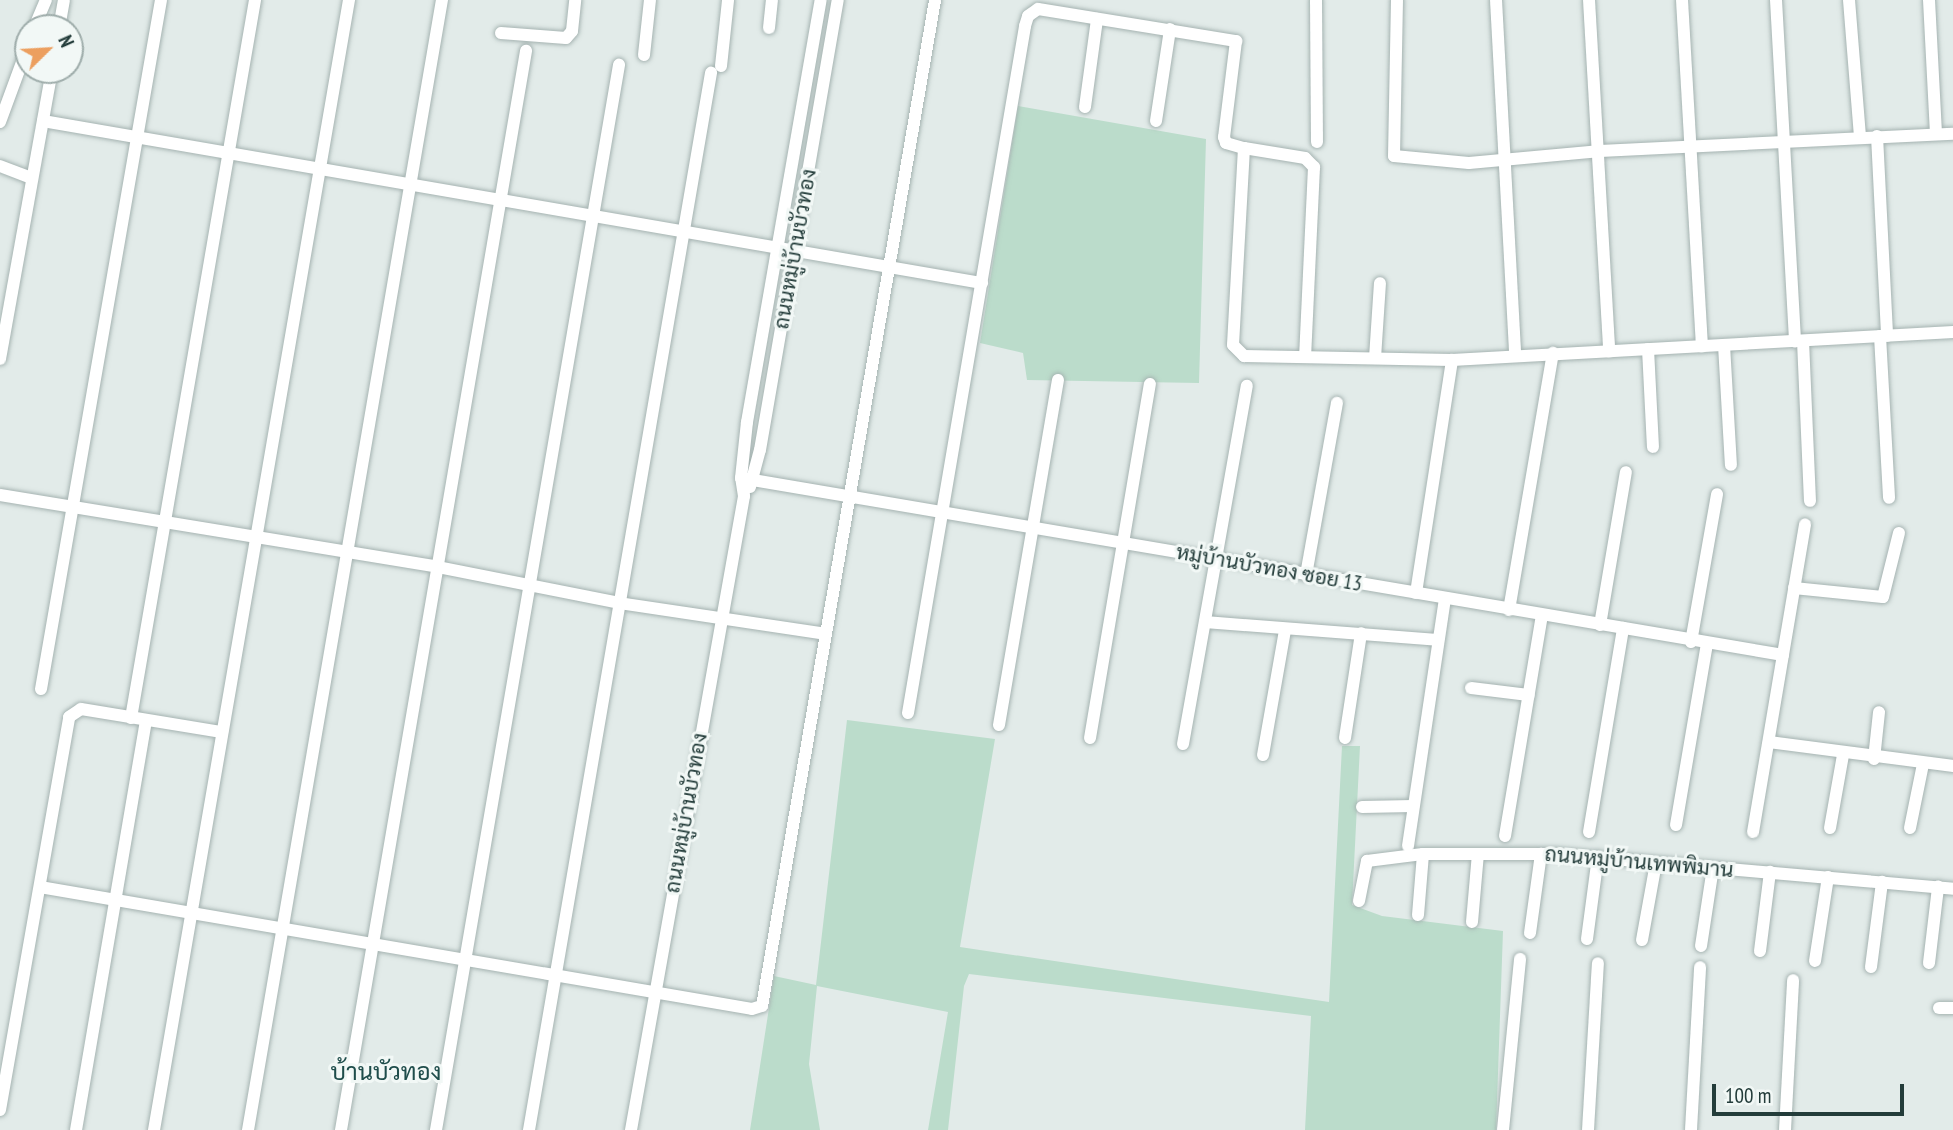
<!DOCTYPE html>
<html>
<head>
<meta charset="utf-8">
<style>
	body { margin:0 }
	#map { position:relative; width:1953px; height:1130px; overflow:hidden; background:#e2ebe9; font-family:"PT Sans Narrow",Sarabun,sans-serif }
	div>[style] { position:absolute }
	.green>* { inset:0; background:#bbdccb }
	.roads { filter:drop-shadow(0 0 2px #a5b3b1) drop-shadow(0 0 2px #a5b3b1) }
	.street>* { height:12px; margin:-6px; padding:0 6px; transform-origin:6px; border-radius:6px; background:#fff }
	span { translate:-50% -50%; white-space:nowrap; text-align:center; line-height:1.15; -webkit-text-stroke:6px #f2f8f6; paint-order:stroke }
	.street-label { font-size:21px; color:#233c3a }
	.quarter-label { font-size:24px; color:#1f4d4b }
	.north { position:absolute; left:14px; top:14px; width:70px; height:70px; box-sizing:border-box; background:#f2f8f6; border:2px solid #9fadab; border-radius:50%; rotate:66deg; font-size:19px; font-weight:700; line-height:28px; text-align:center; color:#233c3a }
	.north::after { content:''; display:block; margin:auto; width:24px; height:32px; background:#ec9f5f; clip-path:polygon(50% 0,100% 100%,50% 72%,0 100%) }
	.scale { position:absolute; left:1712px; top:1084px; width:192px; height:32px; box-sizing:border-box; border:4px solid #233c3a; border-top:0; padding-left:9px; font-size:21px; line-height:24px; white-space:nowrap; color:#233c3a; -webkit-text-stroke:5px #f2f8f6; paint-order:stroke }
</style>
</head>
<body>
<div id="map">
	<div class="green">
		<div style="clip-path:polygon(1018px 106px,1206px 139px,1199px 383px,1027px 380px,1023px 353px,980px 343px)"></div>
		<div style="clip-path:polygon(847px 720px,995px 739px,960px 947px,1329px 1002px,1342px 746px,1360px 746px,1352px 905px,1382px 916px,1503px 931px,1496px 1130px,1305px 1130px,1311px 1016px,969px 974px,964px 986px,948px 1130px,928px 1130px,948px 1012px,817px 986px,809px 1064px,820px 1130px,750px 1130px,774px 976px,816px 985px)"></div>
	</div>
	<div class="roads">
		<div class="street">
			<div style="left:1316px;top:0;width:142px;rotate:89.6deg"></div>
			<div style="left:1397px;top:0;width:156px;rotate:91.1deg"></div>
			<div style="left:1394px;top:156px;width:75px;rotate:5.3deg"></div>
			<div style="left:1469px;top:163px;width:132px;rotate:-5.2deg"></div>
			<div style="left:1600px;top:151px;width:353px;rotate:-2.8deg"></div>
			<div style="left:1496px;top:0;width:356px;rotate:86.9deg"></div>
			<div style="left:1589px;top:0;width:352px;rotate:86.7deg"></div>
			<div style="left:1682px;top:0;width:347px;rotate:86.7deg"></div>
			<div style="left:1776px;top:0;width:342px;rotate:86.8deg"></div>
			<div style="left:1849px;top:0;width:136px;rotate:85.4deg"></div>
			<div style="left:1929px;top:0;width:134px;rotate:87deg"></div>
			<div style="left:34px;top:28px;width:30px;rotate:-67deg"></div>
			<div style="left:59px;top:28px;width:28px;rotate:-80deg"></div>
			<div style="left:769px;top:28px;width:28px;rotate:-84deg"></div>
			<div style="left:501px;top:33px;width:65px;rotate:4.4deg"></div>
			<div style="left:566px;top:38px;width:9px;rotate:-49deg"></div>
			<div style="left:572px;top:31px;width:31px;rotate:-84deg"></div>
			<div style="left:644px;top:55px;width:55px;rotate:-83.8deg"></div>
			<div style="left:721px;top:66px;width:66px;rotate:-83.9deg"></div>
			<div style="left:1085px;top:107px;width:89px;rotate:-82.2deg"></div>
			<div style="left:43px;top:121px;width:953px;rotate:9.79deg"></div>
			<div style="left:1156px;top:121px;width:93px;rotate:-81.3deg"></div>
			<div style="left:0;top:122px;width:81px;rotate:-69.8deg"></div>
			<div style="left:1877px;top:136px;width:200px;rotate:87.1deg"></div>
			<div style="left:1244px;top:148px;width:62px;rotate:9.3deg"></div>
			<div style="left:1305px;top:158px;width:13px;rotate:45deg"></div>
			<div style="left:1314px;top:167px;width:189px;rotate:92.7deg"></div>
			<div style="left:0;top:166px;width:34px;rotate:21deg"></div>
			<div style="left:1880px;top:336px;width:162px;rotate:86.8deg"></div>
			<div style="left:1803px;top:341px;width:160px;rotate:87.5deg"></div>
			<div style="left:1724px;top:345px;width:120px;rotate:86.7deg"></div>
			<div style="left:1648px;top:349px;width:98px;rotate:87.1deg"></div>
			<div style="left:1375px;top:358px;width:75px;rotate:-86.2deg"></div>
			<div style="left:0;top:359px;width:294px;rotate:-79.8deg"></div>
			<div style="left:741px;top:478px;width:1057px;rotate:9.64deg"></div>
			<div style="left:750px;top:487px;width:38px;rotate:-75deg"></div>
			<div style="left:760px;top:450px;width:457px;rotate:-80.2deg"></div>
			<div style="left:0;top:495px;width:444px;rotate:9.3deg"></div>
			<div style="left:438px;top:567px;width:185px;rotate:11.2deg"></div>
			<div style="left:619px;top:603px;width:209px;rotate:8.5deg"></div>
			<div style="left:1306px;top:575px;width:175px;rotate:-79.8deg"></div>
			<div style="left:1794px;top:588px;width:89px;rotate:5.8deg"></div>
			<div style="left:1883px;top:597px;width:66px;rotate:-76deg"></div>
			<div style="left:1416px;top:593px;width:236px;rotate:-81.2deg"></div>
			<div style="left:1509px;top:610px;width:261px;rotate:-80.3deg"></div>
			<div style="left:1205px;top:622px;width:233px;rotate:4.4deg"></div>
			<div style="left:1600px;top:625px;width:155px;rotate:-80.4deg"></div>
			<div style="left:1691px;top:642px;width:150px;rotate:-80deg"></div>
			<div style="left:1471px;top:688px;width:58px;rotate:6.9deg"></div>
			<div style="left:41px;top:689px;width:699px;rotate:-80.12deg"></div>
			<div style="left:908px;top:713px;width:697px;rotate:-80.33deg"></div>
			<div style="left:1025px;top:26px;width:10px;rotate:-73deg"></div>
			<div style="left:1028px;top:16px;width:12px;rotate:-35deg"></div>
			<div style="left:1038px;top:9px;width:201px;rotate:9.2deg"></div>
			<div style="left:1236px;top:41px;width:97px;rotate:97.1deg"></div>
			<div style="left:1224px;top:137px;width:6px;rotate:72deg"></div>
			<div style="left:1226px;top:143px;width:19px;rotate:16deg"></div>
			<div style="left:1244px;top:148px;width:197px;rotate:93.2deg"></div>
			<div style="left:1233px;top:345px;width:16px;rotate:45deg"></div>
			<div style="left:1244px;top:356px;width:208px;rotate:1.1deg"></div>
			<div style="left:1452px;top:360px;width:502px;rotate:-3.2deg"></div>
			<div style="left:131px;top:718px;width:729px;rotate:-80.2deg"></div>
			<div style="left:999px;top:725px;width:350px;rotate:-80.3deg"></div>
			<div style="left:1090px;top:738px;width:359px;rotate:-80.4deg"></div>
			<div style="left:1345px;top:738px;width:106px;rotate:-81.3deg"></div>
			<div style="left:1769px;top:742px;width:186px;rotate:7.4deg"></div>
			<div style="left:1183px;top:744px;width:364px;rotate:-79.9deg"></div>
			<div style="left:1263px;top:755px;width:127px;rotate:-80deg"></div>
			<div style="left:1874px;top:759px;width:47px;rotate:-83.9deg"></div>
			<div style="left:1362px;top:807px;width:51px;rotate:-1.1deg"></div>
			<div style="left:1676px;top:825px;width:184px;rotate:-80.3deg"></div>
			<div style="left:1830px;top:828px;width:74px;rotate:-79.9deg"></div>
			<div style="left:1910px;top:828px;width:65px;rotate:-78.5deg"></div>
			<div style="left:1589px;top:832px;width:207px;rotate:-80.5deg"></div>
			<div style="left:1753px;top:832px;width:312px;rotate:-80.4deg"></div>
			<div style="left:1505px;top:836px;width:223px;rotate:-80.5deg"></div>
			<div style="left:1408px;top:846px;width:250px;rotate:-81.5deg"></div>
			<div style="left:40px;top:887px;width:722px;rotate:9.72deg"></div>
			<div style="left:752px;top:1009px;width:10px;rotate:-17deg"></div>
			<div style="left:762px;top:1006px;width:1021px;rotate:-80.24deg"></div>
			<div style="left:1359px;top:901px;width:41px;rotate:-78.7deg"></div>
			<div style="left:1367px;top:861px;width:56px;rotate:-7.1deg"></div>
			<div style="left:1423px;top:854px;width:133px"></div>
			<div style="left:1556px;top:854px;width:399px;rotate:5deg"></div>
			<div style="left:1418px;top:915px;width:61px;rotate:-85.3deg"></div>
			<div style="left:1472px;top:922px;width:68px;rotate:-85deg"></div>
			<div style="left:1530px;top:933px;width:80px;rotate:-82.1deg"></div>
			<div style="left:1587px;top:939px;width:83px;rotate:-82.4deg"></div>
			<div style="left:1642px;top:940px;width:78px;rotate:-79.7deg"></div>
			<div style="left:1701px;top:946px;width:79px;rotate:-81.3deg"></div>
			<div style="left:1760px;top:951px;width:80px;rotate:-82.8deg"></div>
			<div style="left:1815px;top:961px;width:85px;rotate:-81.2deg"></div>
			<div style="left:1929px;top:963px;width:77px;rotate:-83.2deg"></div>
			<div style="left:1871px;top:967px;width:86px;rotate:-82.6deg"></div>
			<div style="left:1939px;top:1008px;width:14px"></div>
			<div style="left:0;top:1110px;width:399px;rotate:-80deg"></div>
			<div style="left:69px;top:717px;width:14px;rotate:-34deg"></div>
			<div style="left:81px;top:709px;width:143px;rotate:9.3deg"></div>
			<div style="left:76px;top:1130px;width:415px;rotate:-80.3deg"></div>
			<div style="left:154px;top:1130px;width:1147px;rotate:-80.21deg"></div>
			<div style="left:248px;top:1130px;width:1147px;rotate:-80.26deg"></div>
			<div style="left:341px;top:1130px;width:1095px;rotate:-80.27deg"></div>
			<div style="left:436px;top:1130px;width:1081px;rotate:-80.25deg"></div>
			<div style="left:529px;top:1130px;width:1073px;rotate:-80.23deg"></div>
			<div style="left:631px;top:1130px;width:644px;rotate:-79.89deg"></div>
			<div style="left:744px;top:496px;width:18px;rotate:-99deg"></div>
			<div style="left:741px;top:478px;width:56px;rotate:-83.9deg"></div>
			<div style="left:747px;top:422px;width:428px;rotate:-80.1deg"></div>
			<div style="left:1503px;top:1130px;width:172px;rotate:-84.3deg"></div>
			<div style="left:1588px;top:1130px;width:167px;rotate:-86.6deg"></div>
			<div style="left:1691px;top:1130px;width:163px;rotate:-86.8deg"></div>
			<div style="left:1785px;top:1130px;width:150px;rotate:-86.9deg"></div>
		</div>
	</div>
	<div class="street-label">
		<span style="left:795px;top:249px;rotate:-80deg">ถนนหมู่บ้านบัวทอง</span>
		<span style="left:1269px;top:568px;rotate:10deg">หมู่บ้านบัวทอง ซอย 13</span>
		<span style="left:686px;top:813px;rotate:-80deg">ถนนหมู่บ้านบัวทอง</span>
		<span style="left:1639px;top:862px;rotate:5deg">ถนนหมู่บ้านเทพพิมาน</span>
	</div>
	<div class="quarter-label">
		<span style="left:386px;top:1072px">บ้านบัวทอง</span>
	</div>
	<div class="north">N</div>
	<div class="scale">100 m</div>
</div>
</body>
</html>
